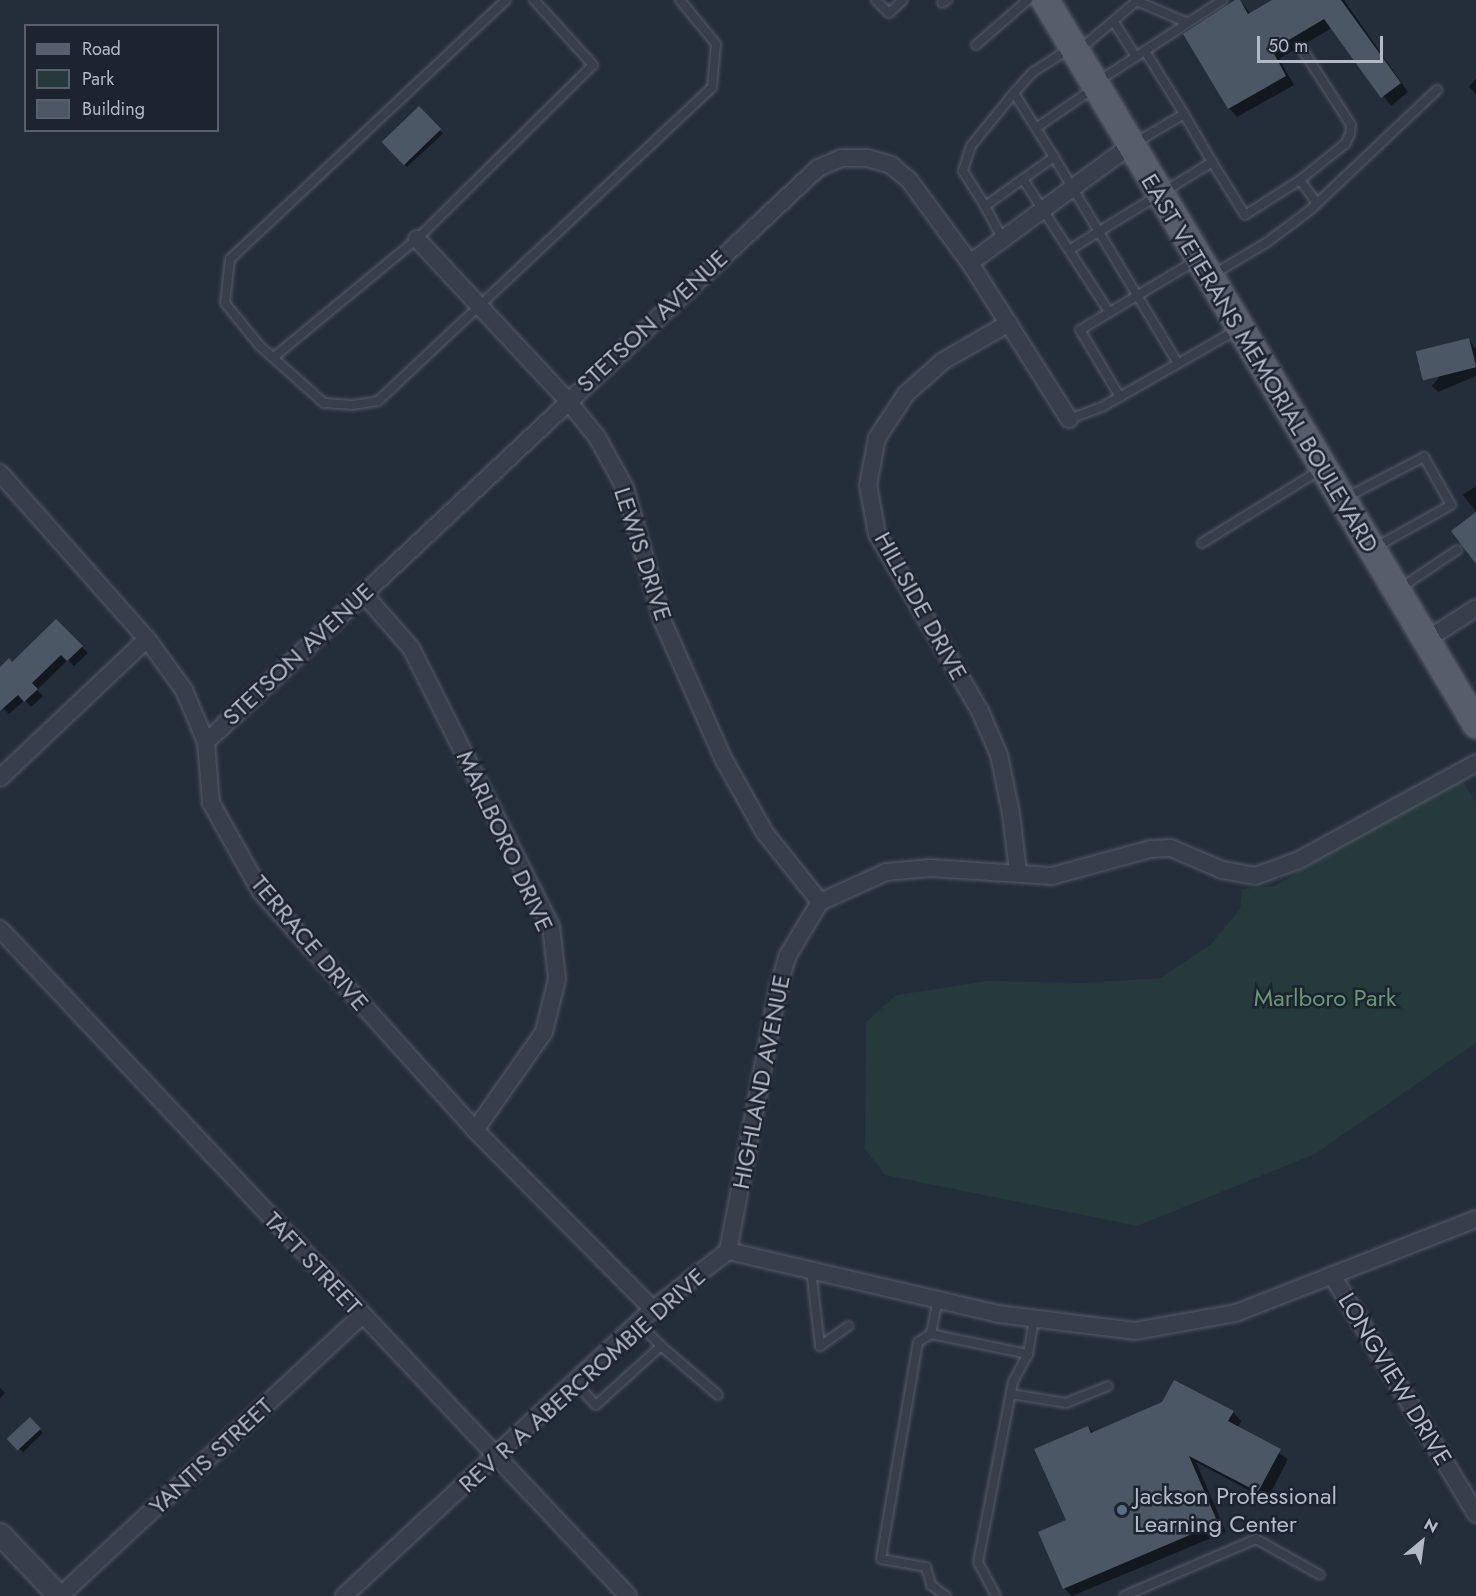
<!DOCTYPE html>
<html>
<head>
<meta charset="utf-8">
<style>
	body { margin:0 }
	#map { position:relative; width:1476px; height:1596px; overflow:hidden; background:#242d3a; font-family:Jost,sans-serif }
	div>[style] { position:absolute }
	.green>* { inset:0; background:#26393b }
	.shadow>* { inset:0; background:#0007; transform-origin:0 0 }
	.building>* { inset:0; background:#4c5765; transform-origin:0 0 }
	.roads { filter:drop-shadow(0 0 2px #555d68) drop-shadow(0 0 2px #555d68) }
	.service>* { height:8px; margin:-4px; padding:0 4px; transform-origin:4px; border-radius:4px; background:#373f4a }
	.minor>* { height:16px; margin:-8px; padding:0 8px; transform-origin:8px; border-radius:8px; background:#373f4a }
	.tertiary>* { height:21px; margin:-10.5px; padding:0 10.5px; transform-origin:10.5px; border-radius:10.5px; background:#373f4a }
	.primary>* { height:27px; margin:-13.5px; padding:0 13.5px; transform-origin:13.5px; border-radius:13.5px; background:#555e6a }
	.dots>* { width:16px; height:16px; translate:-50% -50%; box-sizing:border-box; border:3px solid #1c242f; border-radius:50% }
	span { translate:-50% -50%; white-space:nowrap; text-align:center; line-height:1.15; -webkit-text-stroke:5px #1c242f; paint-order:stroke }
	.street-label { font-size:24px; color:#b3bac6 }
	.park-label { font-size:24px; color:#6b9675 }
	.poi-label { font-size:24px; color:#b3bac6 }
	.left { translate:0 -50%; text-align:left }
	.legend { position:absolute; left:24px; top:24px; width:195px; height:108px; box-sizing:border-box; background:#1c242f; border:2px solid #58606b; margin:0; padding:8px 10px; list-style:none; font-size:18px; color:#b3bac6 }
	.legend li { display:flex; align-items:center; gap:12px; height:30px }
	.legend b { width:30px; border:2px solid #58606b }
	.north { position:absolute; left:1392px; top:1512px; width:60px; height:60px; -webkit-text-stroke:4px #1c242f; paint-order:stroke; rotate:29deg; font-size:16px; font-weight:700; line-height:24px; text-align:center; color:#b3bac6 }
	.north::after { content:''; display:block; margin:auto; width:21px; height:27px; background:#b3bac6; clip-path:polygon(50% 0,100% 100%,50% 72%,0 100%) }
	.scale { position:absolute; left:1257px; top:36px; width:126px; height:27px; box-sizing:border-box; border:3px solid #b3bac6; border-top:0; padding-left:8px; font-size:18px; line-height:21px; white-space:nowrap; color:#b3bac6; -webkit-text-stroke:4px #1c242f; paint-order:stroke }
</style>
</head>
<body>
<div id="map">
	<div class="green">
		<div style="clip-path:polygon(1458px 773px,1476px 803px,1476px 1043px,1315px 1154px,1137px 1226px,885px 1175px,865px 1149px,866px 1022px,896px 995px,988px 981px,1082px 983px,1160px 978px,1211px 944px,1240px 909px,1242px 889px,1275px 886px)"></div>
	</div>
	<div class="shadow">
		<div style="clip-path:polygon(1239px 0,1251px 14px,1275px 0,1344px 0,1408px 92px,1391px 106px,1332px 28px,1279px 59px,1294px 85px,1237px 117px,1229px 108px)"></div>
		<div style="clip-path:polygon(1476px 78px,1476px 94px,1469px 87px)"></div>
		<div style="left:419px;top:108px;width:35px;height:49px;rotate:47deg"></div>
		<div style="clip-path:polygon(1469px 340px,1476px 349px,1476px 376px,1438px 392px,1432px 386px)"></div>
		<div style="clip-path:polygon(1476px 486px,1476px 512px,1463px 495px)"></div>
		<div style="clip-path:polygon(56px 621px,88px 653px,74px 666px,68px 660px,37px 690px,43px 696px,31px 707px,25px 700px,9px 714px,0 705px,0 669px,13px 664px)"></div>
		<div style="clip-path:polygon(0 1388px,5px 1393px,0 1398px)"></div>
		<div style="clip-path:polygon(1233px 1412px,1241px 1421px,1238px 1428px,1288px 1459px,1267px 1500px,1196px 1462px,1226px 1532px,1072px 1596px,1064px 1588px,1068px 1521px,1088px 1427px,1094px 1433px)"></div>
		<div style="left:30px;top:1420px;width:18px;height:28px;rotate:45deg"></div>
	</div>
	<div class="building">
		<div style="clip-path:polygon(1235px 0,1240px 0,1248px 14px,1272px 0,1341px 0,1401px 83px,1381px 98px,1324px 19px,1272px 50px,1286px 76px,1228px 109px,1183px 34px)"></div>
		<div style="left:419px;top:106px;width:32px;height:52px;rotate:46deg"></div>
		<div style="left:1469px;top:338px;width:30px;height:55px;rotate:76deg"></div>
		<div style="clip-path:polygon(1476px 512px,1476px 564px,1451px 531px)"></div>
		<div style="clip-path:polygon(56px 619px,83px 646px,67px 661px,61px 655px,32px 683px,38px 689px,24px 702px,18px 695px,0 711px,0 667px,9px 658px,12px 662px)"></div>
		<div style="clip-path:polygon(1174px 1380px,1234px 1411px,1228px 1421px,1281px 1449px,1258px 1492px,1189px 1456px,1218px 1523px,1063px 1589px,1038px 1532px,1066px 1520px,1034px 1449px,1088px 1426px,1091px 1433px,1162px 1402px)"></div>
		<div style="left:30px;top:1417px;width:16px;height:32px;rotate:47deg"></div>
	</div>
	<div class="roads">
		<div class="service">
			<div style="left:506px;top:0;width:378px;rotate:136.8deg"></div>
			<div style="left:230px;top:259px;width:44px;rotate:96.5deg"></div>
			<div style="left:225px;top:303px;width:55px;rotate:50.9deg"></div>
			<div style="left:260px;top:346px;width:86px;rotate:41.7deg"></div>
			<div style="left:324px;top:403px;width:29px;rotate:4deg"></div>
			<div style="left:353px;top:405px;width:25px;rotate:-9deg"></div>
			<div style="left:378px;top:401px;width:458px;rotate:-43.2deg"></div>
			<div style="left:712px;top:87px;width:43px;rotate:-84.7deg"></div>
			<div style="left:716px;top:44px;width:57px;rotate:-129.3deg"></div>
			<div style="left:876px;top:0;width:18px;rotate:45deg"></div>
			<div style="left:889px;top:13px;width:19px;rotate:-43deg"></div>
			<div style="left:1139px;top:2px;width:53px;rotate:23.2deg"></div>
			<div style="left:942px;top:3px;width:6px;rotate:-31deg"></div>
			<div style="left:1114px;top:22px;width:41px;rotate:57.8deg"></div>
			<div style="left:976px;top:45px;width:69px;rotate:-40.9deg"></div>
			<div style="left:1078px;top:51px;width:79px;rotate:-40.4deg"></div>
			<div style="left:1145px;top:51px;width:74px;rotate:58.2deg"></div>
			<div style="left:1097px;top:82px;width:150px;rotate:-33.1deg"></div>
			<div style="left:1014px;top:93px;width:68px;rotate:129.1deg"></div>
			<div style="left:971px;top:146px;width:26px;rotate:108deg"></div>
			<div style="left:963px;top:171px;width:41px;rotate:57.8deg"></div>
			<div style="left:985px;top:206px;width:85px;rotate:-35.4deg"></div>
			<div style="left:1054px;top:157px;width:75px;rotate:-122deg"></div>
			<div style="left:1014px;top:93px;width:28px;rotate:-48deg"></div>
			<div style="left:1033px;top:72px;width:43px;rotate:-32.6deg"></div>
			<div style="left:1036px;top:128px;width:69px;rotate:-34.4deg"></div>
			<div style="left:1054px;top:157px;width:240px;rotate:59deg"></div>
			<div style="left:1212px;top:162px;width:62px;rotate:58.1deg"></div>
			<div style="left:1245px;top:215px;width:65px;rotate:-32.5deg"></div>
			<div style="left:1300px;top:180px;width:29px;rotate:54deg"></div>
			<div style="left:1023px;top:179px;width:158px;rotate:57.1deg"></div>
			<div style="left:1300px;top:180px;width:58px;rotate:-38.7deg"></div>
			<div style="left:1345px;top:144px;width:11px;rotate:-63deg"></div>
			<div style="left:1350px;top:134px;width:9px;rotate:-84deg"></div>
			<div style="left:1351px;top:125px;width:87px;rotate:-122.8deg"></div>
			<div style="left:985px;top:206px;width:38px;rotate:62deg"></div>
			<div style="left:1069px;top:250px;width:168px;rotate:-31.6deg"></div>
			<div style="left:1212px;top:162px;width:56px;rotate:-120.3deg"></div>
			<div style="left:1184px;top:114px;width:59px;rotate:149.5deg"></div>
			<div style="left:1212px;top:275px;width:63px;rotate:-30.7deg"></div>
			<div style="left:1266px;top:243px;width:55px;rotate:-36.9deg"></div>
			<div style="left:1310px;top:210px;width:175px;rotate:-43.4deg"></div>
			<div style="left:275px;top:356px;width:184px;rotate:-39.5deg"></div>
			<div style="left:417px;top:239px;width:247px;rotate:-44.7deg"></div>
			<div style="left:593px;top:65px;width:88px;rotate:-132.2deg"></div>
			<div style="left:1120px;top:397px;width:78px;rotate:-120.8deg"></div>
			<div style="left:1080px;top:330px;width:134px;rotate:-31deg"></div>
			<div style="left:1069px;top:419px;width:35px;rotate:-20deg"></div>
			<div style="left:1102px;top:407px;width:157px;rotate:-29.8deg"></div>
			<div style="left:1345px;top:498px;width:89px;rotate:-27.4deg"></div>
			<div style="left:1424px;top:457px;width:55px;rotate:60.6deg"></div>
			<div style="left:1451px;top:505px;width:86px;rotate:150.8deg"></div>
			<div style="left:1202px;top:543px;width:139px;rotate:-31.7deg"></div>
			<div style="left:1399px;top:589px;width:70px;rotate:-33.9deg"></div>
			<div style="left:811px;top:1270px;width:77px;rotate:83.2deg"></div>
			<div style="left:820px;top:1346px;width:35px;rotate:-35deg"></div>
			<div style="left:938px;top:1300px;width:35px;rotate:102deg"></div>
			<div style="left:931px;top:1334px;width:15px;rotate:148deg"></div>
			<div style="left:918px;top:1342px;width:220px;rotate:99.7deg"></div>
			<div style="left:881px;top:1559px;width:46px;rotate:10.1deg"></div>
			<div style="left:926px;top:1567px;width:19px;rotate:74deg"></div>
			<div style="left:931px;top:1585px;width:19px;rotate:36deg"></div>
			<div style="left:931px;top:1334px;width:99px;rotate:11.7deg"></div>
			<div style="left:661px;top:1346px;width:75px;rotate:40.7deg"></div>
			<div style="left:575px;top:1382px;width:31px;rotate:48deg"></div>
			<div style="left:596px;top:1405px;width:88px;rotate:-42.2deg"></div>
			<div style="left:661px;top:1346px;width:32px;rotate:-134deg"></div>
			<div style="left:1011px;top:1394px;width:56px;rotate:9.3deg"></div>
			<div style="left:1066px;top:1403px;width:45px;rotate:-22deg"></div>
			<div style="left:996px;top:1596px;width:38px;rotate:-118deg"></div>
			<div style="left:978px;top:1562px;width:183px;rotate:-79deg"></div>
			<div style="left:1013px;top:1382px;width:32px;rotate:-62deg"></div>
			<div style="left:1028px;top:1354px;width:36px;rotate:-80deg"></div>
			<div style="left:1124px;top:1596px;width:144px;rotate:-23.4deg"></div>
			<div style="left:1256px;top:1539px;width:73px;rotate:29.4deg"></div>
		</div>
		<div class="minor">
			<div style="left:417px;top:239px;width:220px;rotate:47deg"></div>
			<div style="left:567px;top:400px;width:48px;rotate:51deg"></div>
			<div style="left:597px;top:437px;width:58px;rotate:61.2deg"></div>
			<div style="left:625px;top:488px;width:139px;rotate:74.2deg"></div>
			<div style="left:663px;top:622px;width:151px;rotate:66.2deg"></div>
			<div style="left:724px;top:760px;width:84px;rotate:60.7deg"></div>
			<div style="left:765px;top:833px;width:88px;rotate:51.4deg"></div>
			<div style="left:970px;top:263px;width:198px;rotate:-36.2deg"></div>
			<div style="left:1009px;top:323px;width:76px;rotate:150.1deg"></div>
			<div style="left:943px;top:361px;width:50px;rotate:138.3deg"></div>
			<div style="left:906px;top:394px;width:53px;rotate:123.4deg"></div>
			<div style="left:877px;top:438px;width:48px;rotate:100.8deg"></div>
			<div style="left:868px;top:485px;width:50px;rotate:79.6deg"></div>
			<div style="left:877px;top:534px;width:205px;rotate:59.8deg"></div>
			<div style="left:980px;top:711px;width:48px;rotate:66.6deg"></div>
			<div style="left:999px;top:755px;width:59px;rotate:78.3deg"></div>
			<div style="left:1011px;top:813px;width:59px;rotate:83.2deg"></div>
			<div style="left:0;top:473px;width:222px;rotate:48.5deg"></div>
			<div style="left:147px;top:639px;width:63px;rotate:54deg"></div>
			<div style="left:184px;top:690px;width:56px;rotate:67.1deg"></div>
			<div style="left:206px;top:742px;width:61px;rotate:85.3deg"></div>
			<div style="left:211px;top:803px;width:102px;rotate:60.7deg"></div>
			<div style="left:261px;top:892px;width:320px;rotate:48deg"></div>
			<div style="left:475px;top:1130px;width:252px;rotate:45.2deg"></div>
			<div style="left:363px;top:593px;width:73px;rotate:48.9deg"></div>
			<div style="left:411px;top:648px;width:311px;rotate:63.3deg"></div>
			<div style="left:551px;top:926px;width:53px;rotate:83.5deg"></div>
			<div style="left:557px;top:979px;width:55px;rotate:103.8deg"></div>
			<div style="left:544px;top:1032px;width:120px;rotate:125.1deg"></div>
			<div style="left:1426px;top:640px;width:59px;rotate:-32.6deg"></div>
			<div style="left:206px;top:742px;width:839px;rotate:-43.16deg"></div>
			<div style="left:818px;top:168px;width:25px;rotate:-23deg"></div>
			<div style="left:841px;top:158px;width:26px"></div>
			<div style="left:867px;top:158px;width:25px;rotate:16deg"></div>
			<div style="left:891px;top:165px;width:23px;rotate:40deg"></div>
			<div style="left:909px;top:180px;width:103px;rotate:53.7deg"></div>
			<div style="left:970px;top:263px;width:185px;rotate:57.6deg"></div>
			<div style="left:0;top:778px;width:202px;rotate:-43.4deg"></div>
			<div style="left:0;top:929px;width:916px;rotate:46.72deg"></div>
			<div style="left:728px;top:1251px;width:267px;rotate:-79.2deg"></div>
			<div style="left:778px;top:989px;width:35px;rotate:-74deg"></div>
			<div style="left:788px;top:955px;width:62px;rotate:-58.9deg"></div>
			<div style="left:820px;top:902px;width:72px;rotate:-24.4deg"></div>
			<div style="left:886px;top:872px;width:44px;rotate:-5.2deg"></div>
			<div style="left:930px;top:868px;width:122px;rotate:3.8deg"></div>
			<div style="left:1052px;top:876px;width:102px;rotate:-15.4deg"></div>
			<div style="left:1150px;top:849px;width:21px;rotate:-3deg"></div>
			<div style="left:1171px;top:848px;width:56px;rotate:23.3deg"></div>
			<div style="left:1222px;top:870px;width:34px;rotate:10deg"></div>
			<div style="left:1255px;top:876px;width:47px;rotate:-20deg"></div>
			<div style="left:1299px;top:860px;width:202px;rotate:-28.7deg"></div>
			<div style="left:1332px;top:1275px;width:279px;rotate:58.9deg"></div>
			<div style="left:60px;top:1596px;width:413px;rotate:-42.9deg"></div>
			<div style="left:344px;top:1596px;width:422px;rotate:-42.9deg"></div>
			<div style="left:653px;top:1309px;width:95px;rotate:-37.7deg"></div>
			<div style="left:728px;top:1251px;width:277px;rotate:13.1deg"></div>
			<div style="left:998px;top:1314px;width:138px;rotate:7.1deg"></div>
			<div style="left:1135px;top:1331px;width:103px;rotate:-10.1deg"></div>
			<div style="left:1236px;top:1313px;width:258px;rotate:-21.4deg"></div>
		</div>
		<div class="tertiary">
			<div style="left:0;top:1534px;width:86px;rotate:46.4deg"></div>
		</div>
		<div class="primary">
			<div style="left:1045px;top:0;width:843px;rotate:59.23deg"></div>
		</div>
	</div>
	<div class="dots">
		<div style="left:1122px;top:1510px;background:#5c6f8a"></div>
	</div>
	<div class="street-label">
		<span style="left:652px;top:321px;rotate:-43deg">STETSON AVENUE</span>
		<span style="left:1260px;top:363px;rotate:59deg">EAST VETERANS MEMORIAL BOULEVARD</span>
		<span style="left:643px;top:554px;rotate:72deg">LEWIS DRIVE</span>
		<span style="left:921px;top:606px;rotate:61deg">HILLSIDE DRIVE</span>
		<span style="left:298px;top:654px;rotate:-43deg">STETSON AVENUE</span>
		<span style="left:505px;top:841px;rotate:65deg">MARLBORO DRIVE</span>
		<span style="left:310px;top:943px;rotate:50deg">TERRACE DRIVE</span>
		<span style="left:761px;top:1082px;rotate:-79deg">HIGHLAND AVENUE</span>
		<span style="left:313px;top:1263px;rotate:47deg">TAFT STREET</span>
		<span style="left:1395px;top:1379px;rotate:59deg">LONGVIEW DRIVE</span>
		<span style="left:582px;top:1380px;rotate:-42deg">REV R A ABERCROMBIE DRIVE</span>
		<span style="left:211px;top:1456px;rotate:-43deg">YANTIS STREET</span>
	</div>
	<div class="park-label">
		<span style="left:1325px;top:998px">Marlboro Park</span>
	</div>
	<div class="poi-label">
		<span class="left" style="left:1134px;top:1510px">Jackson Professional<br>Learning Center</span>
	</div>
	<ul class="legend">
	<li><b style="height:8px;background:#555e6a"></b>Road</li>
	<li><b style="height:16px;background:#26393b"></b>Park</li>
	<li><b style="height:16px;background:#4c5765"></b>Building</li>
	</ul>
	<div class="north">N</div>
	<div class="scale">50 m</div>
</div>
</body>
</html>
